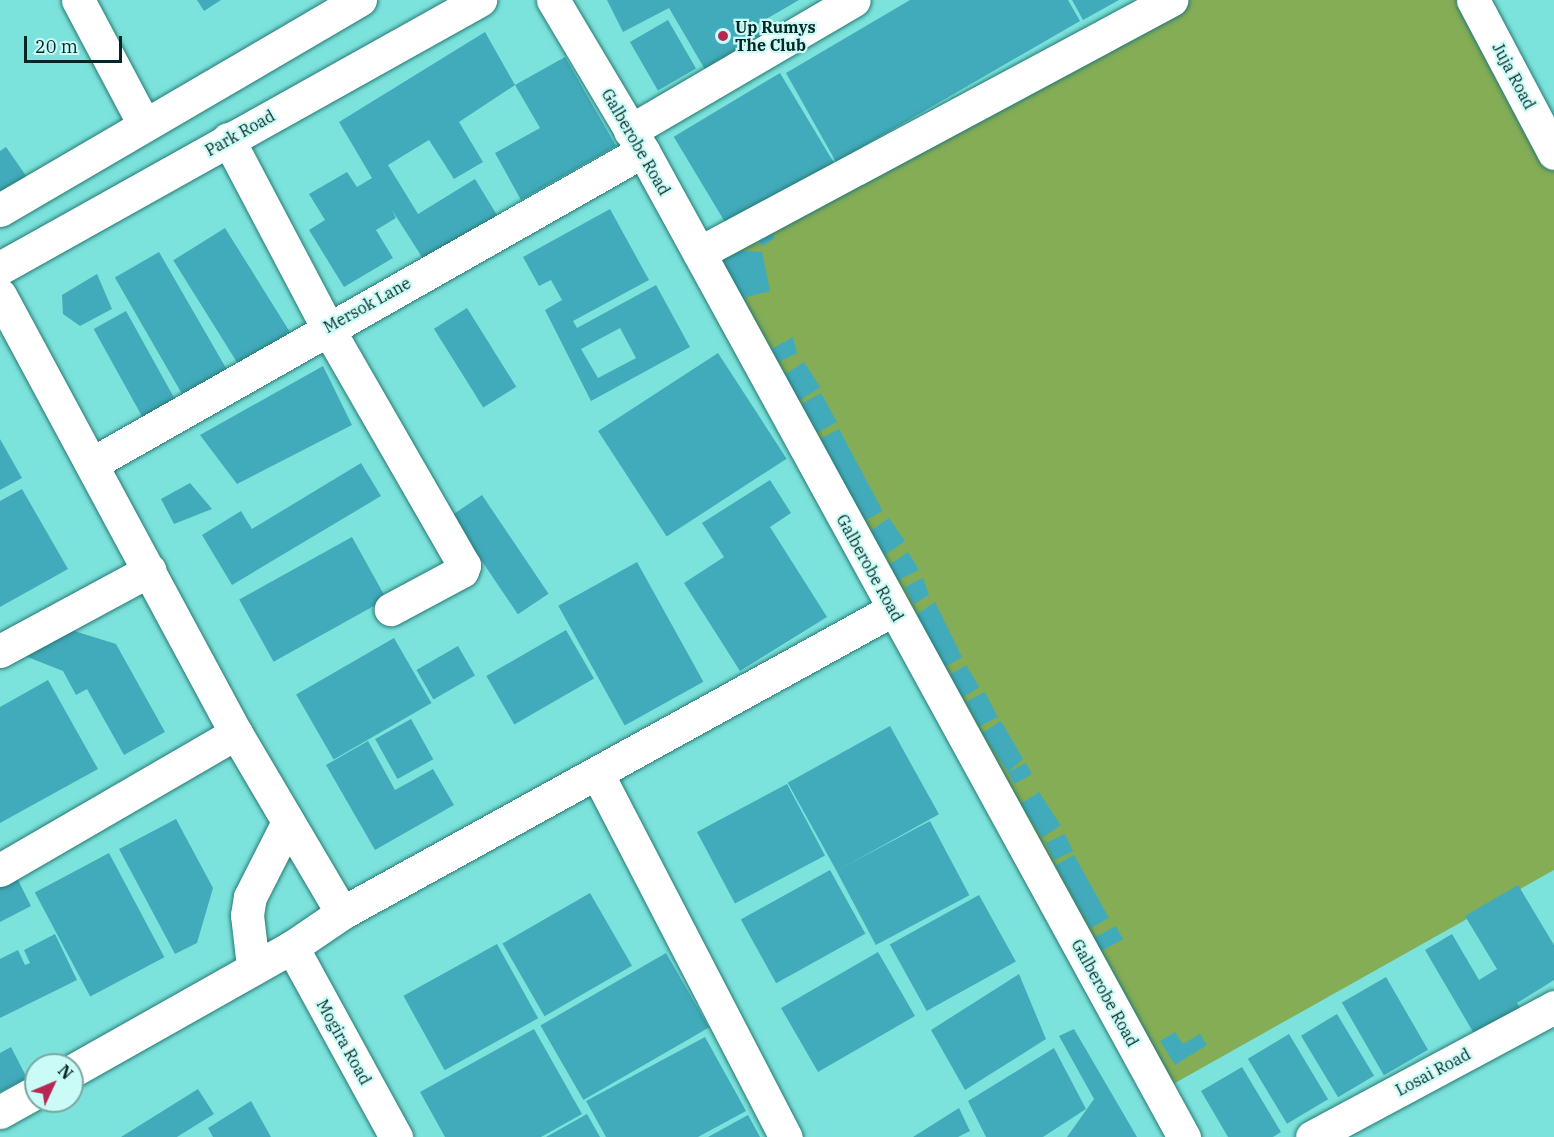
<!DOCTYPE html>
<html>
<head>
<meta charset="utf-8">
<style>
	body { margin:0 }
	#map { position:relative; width:1554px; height:1137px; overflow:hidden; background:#7ce3dc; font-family:"IBM Plex Serif",serif }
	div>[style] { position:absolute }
	.green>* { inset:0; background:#85ad56 }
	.building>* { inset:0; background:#42abbb; transform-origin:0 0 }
	.roads { filter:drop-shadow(0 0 2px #267974) drop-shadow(0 0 2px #267974) }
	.minor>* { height:33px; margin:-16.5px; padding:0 16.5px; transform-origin:16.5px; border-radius:16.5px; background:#fff }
	.secondary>* { height:33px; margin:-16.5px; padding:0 16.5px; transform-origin:16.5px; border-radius:16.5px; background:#fff }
	.dots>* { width:16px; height:16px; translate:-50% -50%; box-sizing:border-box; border:3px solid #cbfbf6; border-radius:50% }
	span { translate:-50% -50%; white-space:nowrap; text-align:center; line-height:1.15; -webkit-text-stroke:4.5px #cbfbf6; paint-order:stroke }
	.poi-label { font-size:16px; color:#042725; font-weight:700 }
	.left { translate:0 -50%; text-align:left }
	.street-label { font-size:16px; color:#042725 }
	.north { position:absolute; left:24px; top:1053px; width:60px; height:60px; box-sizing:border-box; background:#cbfbf6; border:2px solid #7ba6a2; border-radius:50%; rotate:46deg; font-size:16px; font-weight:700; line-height:24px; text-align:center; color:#042725 }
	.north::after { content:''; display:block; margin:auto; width:21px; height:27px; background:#b82752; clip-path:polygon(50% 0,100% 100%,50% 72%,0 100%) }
	.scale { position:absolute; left:24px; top:36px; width:98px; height:27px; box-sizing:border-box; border:3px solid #042725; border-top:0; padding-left:8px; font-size:18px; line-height:21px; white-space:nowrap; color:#042725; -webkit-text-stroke:4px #cbfbf6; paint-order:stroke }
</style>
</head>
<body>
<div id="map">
	<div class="green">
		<div style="clip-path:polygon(1171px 0,1473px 0,1554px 153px,1554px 870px,1159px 1092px,699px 253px)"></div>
	</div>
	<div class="building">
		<div style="clip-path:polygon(197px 0,221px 0,204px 11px)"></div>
		<div style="clip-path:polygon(607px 0,799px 0,756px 25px,764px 47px,710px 78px,669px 8px,623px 32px)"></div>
		<div style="clip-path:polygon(910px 0,1068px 0,1080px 21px,836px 162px,786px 73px)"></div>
		<div style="clip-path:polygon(1072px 0,1119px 0,1083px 20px)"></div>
		<div style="left:668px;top:20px;width:56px;height:44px;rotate:60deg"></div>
		<div style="clip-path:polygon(485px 32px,515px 85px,565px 57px,616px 146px,521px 200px,495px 153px,540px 128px,515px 85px,459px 122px,483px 162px,454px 179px,429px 140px,388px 165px,418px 214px,475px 179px,500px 220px,427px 265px,392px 210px,396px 218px,376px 230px,393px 258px,344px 287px,309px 230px,325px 220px,309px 194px,347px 172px,357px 187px,372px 178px,339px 122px)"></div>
		<div style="left:780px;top:73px;width:107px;height:124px;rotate:59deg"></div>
		<div style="clip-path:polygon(6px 147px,31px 183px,0 204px,0 151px)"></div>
		<div style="clip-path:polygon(evenodd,610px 209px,649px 280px,573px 321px,577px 328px,656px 285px,690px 347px,591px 401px,545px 310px,562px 300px,551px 280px,539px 286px,523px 257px,610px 209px,620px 328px,636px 358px,598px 378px,581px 349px,620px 328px)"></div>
		<div style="left:768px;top:227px;width:13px;height:15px;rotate:58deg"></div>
		<div style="left:225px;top:228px;width:124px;height:61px;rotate:58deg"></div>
		<div style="clip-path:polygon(718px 249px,762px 252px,770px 291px,740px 299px)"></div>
		<div style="left:159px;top:252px;width:146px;height:51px;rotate:60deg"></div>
		<div style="clip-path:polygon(97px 274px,112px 309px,80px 326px,63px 314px,62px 295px)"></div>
		<div style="left:467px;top:308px;width:93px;height:39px;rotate:58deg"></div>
		<div style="left:126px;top:311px;width:104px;height:37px;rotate:61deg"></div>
		<div style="clip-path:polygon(793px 337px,797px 353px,779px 362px,770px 350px)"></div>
		<div style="left:718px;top:353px;width:126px;height:143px;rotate:57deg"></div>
		<div style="left:804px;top:362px;width:30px;height:26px;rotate:57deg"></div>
		<div style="clip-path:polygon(323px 366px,352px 425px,237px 484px,200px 435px)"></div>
		<div style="left:821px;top:393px;width:33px;height:23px;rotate:61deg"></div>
		<div style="left:839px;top:429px;width:93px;height:24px;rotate:62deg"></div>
		<div style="clip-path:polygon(0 439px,22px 478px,0 490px)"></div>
		<div style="clip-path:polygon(361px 463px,381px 496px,232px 585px,202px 535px,241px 511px,252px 529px)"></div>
		<div style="clip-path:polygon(770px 480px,791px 513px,770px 527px,827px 617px,740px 671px,684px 583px,724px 557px,702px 523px)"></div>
		<div style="clip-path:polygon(190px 483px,212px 509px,174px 524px,161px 499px)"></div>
		<div style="clip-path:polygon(22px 489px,68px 569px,0 607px,0 501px)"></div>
		<div style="left:482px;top:495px;width:119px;height:37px;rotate:56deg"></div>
		<div style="left:889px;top:518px;width:28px;height:28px;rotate:55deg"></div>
		<div style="left:352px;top:537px;width:71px;height:129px;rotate:61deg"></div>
		<div style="clip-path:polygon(908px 552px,919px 570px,892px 583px,885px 568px)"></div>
		<div style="left:637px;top:562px;width:137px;height:90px;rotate:61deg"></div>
		<div style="clip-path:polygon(923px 578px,929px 595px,914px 604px,905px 587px)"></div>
		<div style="clip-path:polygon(935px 602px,962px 657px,944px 668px,914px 616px)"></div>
		<div style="clip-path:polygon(68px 629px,116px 644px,165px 732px,124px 755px,87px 689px,76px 695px,63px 671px,25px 656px)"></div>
		<div style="left:566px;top:630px;width:56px;height:92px;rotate:60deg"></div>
		<div style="left:394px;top:638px;width:75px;height:113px;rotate:60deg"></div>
		<div style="left:458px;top:646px;width:34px;height:48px;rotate:60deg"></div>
		<div style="left:966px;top:665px;width:26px;height:21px;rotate:59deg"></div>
		<div style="clip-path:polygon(48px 680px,98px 769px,0 823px,0 707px)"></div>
		<div style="left:985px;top:692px;width:28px;height:21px;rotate:63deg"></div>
		<div style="left:411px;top:719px;width:46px;height:41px;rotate:61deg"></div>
		<div style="clip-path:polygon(1001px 721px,1023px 759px,1008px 772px,982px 733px)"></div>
		<div style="left:890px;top:726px;width:101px;height:117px;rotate:61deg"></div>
		<div style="clip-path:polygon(368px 741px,395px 790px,433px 769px,454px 805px,375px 850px,326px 765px)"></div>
		<div style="left:1026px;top:763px;width:13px;height:20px;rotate:63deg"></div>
		<div style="left:787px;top:784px;width:81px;height:102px;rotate:62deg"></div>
		<div style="left:1039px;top:792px;width:40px;height:22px;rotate:57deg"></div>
		<div style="clip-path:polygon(176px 819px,213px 888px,197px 943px,175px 954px,119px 849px)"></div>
		<div style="left:930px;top:821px;width:84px;height:106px;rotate:62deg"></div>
		<div style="left:1065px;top:834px;width:19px;height:21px;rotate:65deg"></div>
		<div style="left:109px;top:853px;width:118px;height:84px;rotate:62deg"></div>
		<div style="left:1074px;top:855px;width:72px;height:21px;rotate:61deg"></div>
		<div style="left:830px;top:870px;width:73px;height:102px;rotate:61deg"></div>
		<div style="clip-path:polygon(17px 878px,31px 906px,0 922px,0 887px)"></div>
		<div style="clip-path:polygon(1518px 885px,1554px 945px,1554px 980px,1517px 1003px,1522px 1011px,1476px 1037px,1425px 950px,1452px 934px,1479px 980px,1497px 969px,1465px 916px)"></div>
		<div style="left:590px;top:893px;width:84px;height:101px;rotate:60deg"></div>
		<div style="left:979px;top:895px;width:76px;height:102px;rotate:61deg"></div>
		<div style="left:1116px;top:926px;width:15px;height:27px;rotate:62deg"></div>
		<div style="clip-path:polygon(55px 934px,77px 980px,0 1018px,0 959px,18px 950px,25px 965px,30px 963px,24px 950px)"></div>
		<div style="left:497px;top:944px;width:85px;height:107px;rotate:61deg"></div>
		<div style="left:878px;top:952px;width:74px;height:112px;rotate:60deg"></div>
		<div style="left:666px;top:953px;width:86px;height:145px;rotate:60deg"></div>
		<div style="clip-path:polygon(1019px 974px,1046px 1039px,965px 1090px,931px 1030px)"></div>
		<div style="left:1386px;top:977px;width:84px;height:51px;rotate:60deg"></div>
		<div style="left:1337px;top:1014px;width:72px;height:42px;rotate:59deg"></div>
		<div style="clip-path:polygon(534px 1029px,582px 1114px,541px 1137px,445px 1137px,420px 1092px)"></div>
		<div style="clip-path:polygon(1074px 1029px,1137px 1137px,1067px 1137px,1094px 1099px,1059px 1036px)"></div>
		<div style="clip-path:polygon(1175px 1032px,1183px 1044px,1200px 1034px,1207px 1045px,1175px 1065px,1160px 1041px)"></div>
		<div style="left:1289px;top:1034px;width:76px;height:48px;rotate:59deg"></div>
		<div style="clip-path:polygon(705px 1037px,746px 1111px,698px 1137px,606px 1137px,586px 1101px)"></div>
		<div style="clip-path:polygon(11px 1047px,27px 1078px,0 1092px,0 1053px)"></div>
		<div style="clip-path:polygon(1054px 1048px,1086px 1109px,1043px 1137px,986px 1137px,968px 1101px)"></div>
		<div style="clip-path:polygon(1242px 1067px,1281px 1132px,1273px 1137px,1228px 1137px,1201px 1091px)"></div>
		<div style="clip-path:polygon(198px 1089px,214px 1114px,177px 1137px,121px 1137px)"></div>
		<div style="clip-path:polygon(251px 1101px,271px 1137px,213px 1137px,208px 1128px)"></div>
		<div style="clip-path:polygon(959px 1108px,970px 1131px,958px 1137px,913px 1137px)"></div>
		<div style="clip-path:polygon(587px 1114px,600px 1137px,546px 1137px)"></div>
		<div style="clip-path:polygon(748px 1115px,760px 1137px,708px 1137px)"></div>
	</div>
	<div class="roads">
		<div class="minor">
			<div style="left:78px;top:0;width:140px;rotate:62deg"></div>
			<div style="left:553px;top:0;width:176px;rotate:59.2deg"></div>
			<div style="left:643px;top:151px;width:1125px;rotate:61.25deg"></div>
			<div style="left:630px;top:131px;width:259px;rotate:-30.3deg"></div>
			<div style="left:228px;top:139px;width:212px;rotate:62.2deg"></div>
			<div style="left:327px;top:327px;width:275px;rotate:60.1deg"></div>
			<div style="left:464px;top:565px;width:6px;rotate:108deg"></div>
			<div style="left:462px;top:571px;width:81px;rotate:151.8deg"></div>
			<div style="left:699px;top:253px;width:536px;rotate:-28.19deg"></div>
			<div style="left:0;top:295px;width:498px;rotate:61.7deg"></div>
			<div style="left:236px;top:733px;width:209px;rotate:59.5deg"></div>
			<div style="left:93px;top:463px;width:632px;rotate:-29.57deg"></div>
			<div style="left:0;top:651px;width:170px;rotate:-28.4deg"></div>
			<div style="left:598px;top:775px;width:408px;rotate:62.6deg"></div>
			<div style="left:0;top:870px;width:273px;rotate:-30.1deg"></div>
			<div style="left:292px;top:947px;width:217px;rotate:61.3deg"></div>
			<div style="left:253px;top:966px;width:51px;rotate:-96.7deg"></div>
			<div style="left:247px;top:915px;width:18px;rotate:-81deg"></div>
			<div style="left:250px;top:897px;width:84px;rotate:-63.1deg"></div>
			<div style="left:72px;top:1071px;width:253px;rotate:-29.4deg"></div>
			<div style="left:292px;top:947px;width:60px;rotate:-34.2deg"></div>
			<div style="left:342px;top:913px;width:628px;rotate:-28.85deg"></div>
			<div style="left:0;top:1112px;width:41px;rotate:-29.1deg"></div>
			<div style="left:1312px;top:1137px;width:275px;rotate:-28.2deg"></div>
		</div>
		<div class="secondary">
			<div style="left:1473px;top:0;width:173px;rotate:62.1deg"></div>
			<div style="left:0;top:210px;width:417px;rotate:-30.3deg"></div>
			<div style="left:0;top:268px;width:550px;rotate:-29.18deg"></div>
		</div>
	</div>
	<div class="dots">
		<div style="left:723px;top:36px;background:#b82752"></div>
	</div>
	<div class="poi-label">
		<span class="left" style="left:735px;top:36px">Up Rumys<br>The Club</span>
	</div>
	<div class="street-label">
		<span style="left:1514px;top:76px;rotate:62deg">Juja Road</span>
		<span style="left:240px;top:133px;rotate:-29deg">Park Road</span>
		<span style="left:636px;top:142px;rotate:60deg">Galberobe Road</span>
		<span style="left:367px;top:305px;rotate:-29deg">Mersok Lane</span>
		<span style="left:870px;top:568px;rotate:61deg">Galberobe Road</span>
		<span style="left:1105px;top:993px;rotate:61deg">Galberobe Road</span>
		<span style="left:344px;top:1042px;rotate:61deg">Mogira Road</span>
		<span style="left:1433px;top:1072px;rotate:-28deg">Losai Road</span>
	</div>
	<div class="north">N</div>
	<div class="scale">20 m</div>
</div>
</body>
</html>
